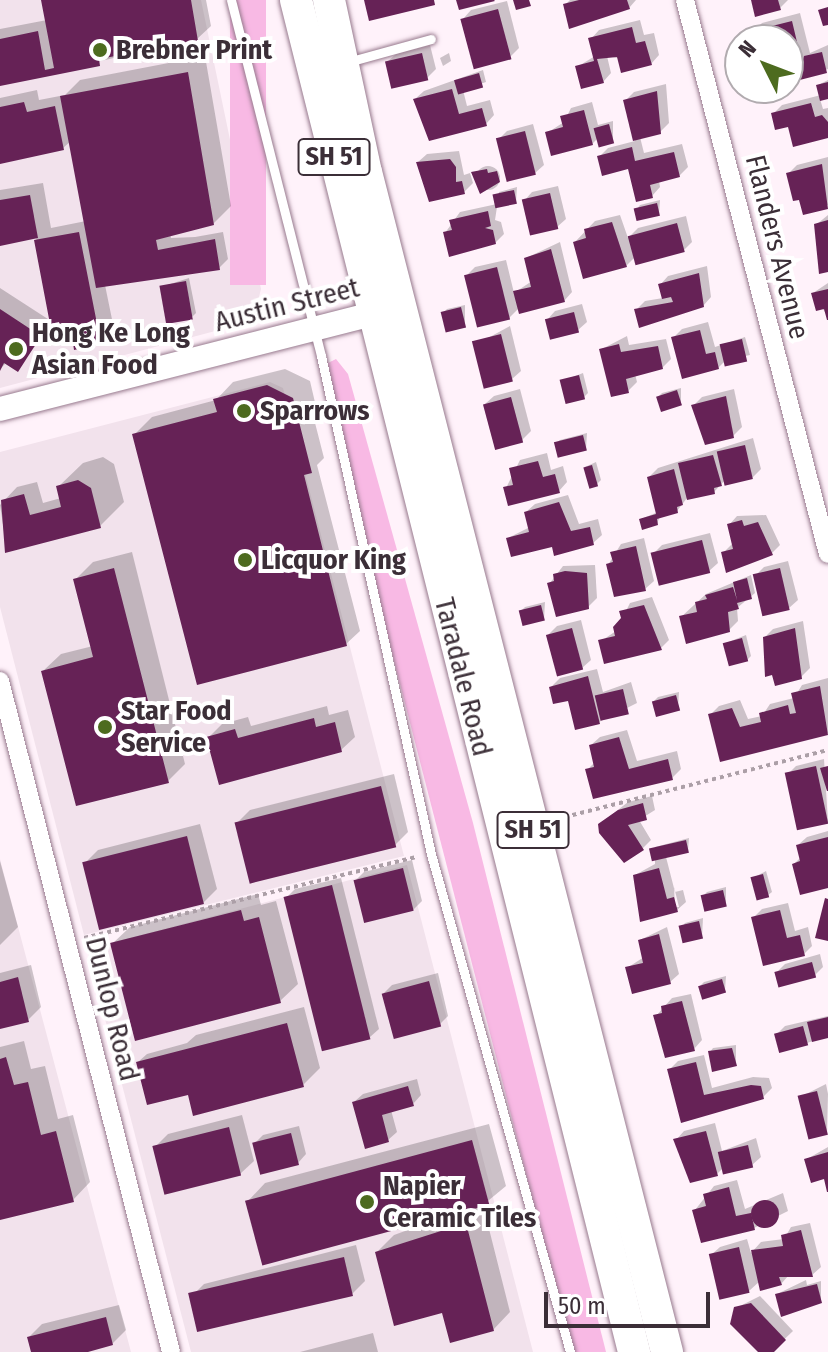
<!DOCTYPE html>
<html>
<head>
<meta charset="utf-8">
<style>
	body { margin:0 }
	#map { position:relative; width:828px; height:1352px; overflow:hidden; background:#fff2fa; font-family:"Fira Sans Condensed",sans-serif }
	div>[style] { position:absolute }
	.built>* { inset:0; background:#f2e2ec }
	.green>* { inset:0; background:#f8b9e4; transform-origin:0 0 }
	.shadow>* { inset:0; background:#0003 }
	.round { border-radius:50% }
	.building>* { inset:0; background:#662256; transform-origin:0 0 }
	.path>* { height:4px; margin-top:-2px; transform-origin:0; background:repeating-linear-gradient(90deg,#ac9fa7 0 4px,transparent 0 8px) }
	.roads { filter:drop-shadow(0 0 2px #987a8e) drop-shadow(0 0 2px #987a8e) }
	.lane>* { height:9px; margin:-4.5px; padding:0 4.5px; transform-origin:4.5px; border-radius:4.5px; background:#fff }
	.street>* { height:18px; margin:-9px; padding:0 9px; transform-origin:9px; border-radius:9px; background:#fff }
	.secondary>* { height:24px; margin:-12px; padding:0 12px; transform-origin:12px; border-radius:12px; background:#fff }
	.highway>* { height:32px; margin:-16px; padding:0 16px; transform-origin:16px; border-radius:16px; background:#fff }
	.dots>* { width:22px; height:22px; translate:-50% -50%; box-sizing:border-box; border:4px solid #fff; border-radius:50% }
	span { translate:-50% -50%; white-space:nowrap; text-align:center; line-height:1.15; -webkit-text-stroke:8px #fff; paint-order:stroke }
	.shield-label span { padding:2px 6px; background:#fff; border:2px solid; border-radius:6px; -webkit-text-stroke-width:0 }
	.shield-label { font-size:26px; color:#3b2e37; font-weight:700 }
	.poi-label { font-size:28px; color:#3b2e37; font-weight:700 }
	.left { translate:0 -50%; text-align:left }
	.street-label { font-size:28px; color:#3b2e37 }
	.north { position:absolute; left:724px; top:24px; width:80px; height:80px; box-sizing:border-box; background:#fff; border:2px solid #b1abaf; border-radius:50%; rotate:312deg; font-size:22px; font-weight:700; line-height:32px; text-align:center; color:#3b2e37 }
	.north::after { content:''; display:block; margin:auto; width:28px; height:36px; background:#4d6b1f; clip-path:polygon(50% 0,100% 100%,50% 72%,0 100%) }
	.scale { position:absolute; left:544px; top:1292px; width:166px; height:36px; box-sizing:border-box; border:4px solid #3b2e37; border-top:0; padding-left:10px; font-size:24px; line-height:28px; white-space:nowrap; color:#3b2e37; -webkit-text-stroke:6px #fff; paint-order:stroke }
</style>
</head>
<body>
<div id="map">
	<div class="built">
		<div style="clip-path:polygon(0 0,201px 0,261px 289px,253px 321px,0 388px)"></div>
		<div style="clip-path:polygon(270px 382px,283px 388px,404px 856px,84px 935px,0 607px,0 452px)"></div>
		<div style="clip-path:polygon(0 859px,131px 1352px,0 1352px)"></div>
		<div style="clip-path:polygon(407px 865px,533px 1352px,191px 1352px,87px 949px)"></div>
	</div>
	<div class="green">
		<div style="left:230px;top:0;width:36px;height:285px"></div>
		<div style="clip-path:polygon(336px 359px,348px 374px,473px 823px,606px 1352px,572px 1352px,323px 385px,324px 365px)"></div>
	</div>
	<div class="shadow">
		<div style="clip-path:polygon(43px 0,206px 0,211px 26px,197px 39px,0 84px,0 29px,47px 20px)"></div>
		<div style="clip-path:polygon(570px 0,636px 0,629px 8px,565px 5px)"></div>
		<div style="clip-path:polygon(753px 0,788px 0,780px 8px)"></div>
		<div style="clip-path:polygon(507px 1px,519px 48px,510px 57px,463px 19px,471px 10px)"></div>
		<div style="clip-path:polygon(800px 13px,810px 53px,828px 45px,828px 69px,788px 81px,788px 40px,756px 40px,754px 31px,762px 23px)"></div>
		<div style="clip-path:polygon(640px 20px,644px 35px,654px 33px,659px 55px,651px 64px,607px 56px,611px 73px,603px 82px,577px 67px,595px 56px,591px 39px,599px 30px)"></div>
		<div style="clip-path:polygon(430px 45px,436px 69px,427px 78px,387px 62px,396px 54px)"></div>
		<div style="clip-path:polygon(449px 53px,451px 61px,443px 66px,440px 58px)"></div>
		<div style="clip-path:polygon(205px 56px,231px 206px,213px 224px,170px 233px,171px 238px,195px 237px,223px 232px,228px 259px,219px 268px,105px 285px,114px 329px,100px 342px,75px 348px,60px 320px,53px 322px,18px 369px,7px 362px,0 369px,0 288px,51px 321px,36px 237px,0 244px,0 190px,43px 183px,51px 228px,86px 221px,71px 141px,63px 148px,0 162px,0 98px,37px 90px,39px 100px,65px 95px,80px 80px)"></div>
		<div style="clip-path:polygon(483px 70px,486px 82px,463px 90px,467px 106px,490px 100px,494px 115px,486px 124px,415px 99px,424px 91px)"></div>
		<div style="clip-path:polygon(828px 80px,828px 97px,820px 99px,823px 109px,828px 108px,828px 136px,773px 114px,782px 105px,821px 95px,818px 85px)"></div>
		<div style="clip-path:polygon(666px 84px,669px 123px,660px 132px,640px 137px,644px 153px,682px 144px,688px 167px,679px 176px,659px 181px,660px 187px,652px 196px,630px 167px,599px 157px,608px 148px,635px 141px,625px 101px,634px 92px)"></div>
		<div style="clip-path:polygon(592px 102px,598px 125px,613px 121px,613px 141px,598px 138px,592px 144px,547px 133px,564px 122px,571px 108px)"></div>
		<div style="clip-path:polygon(533px 124px,544px 165px,535px 173px,499px 139px,507px 131px)"></div>
		<div style="clip-path:polygon(459px 151px,464px 175px,470px 173px,473px 183px,464px 192px,418px 162px,427px 154px)"></div>
		<div style="clip-path:polygon(828px 157px,828px 205px,804px 212px,788px 174px,797px 165px)"></div>
		<div class="round" style="left:476px;top:166px;width:24px;height:24px"></div>
		<div style="clip-path:polygon(558px 186px,566px 219px,557px 227px,524px 201px,532px 192px)"></div>
		<div style="clip-path:polygon(517px 187px,516px 202px,497px 207px,495px 220px,501px 222px,504px 234px,495px 243px,445px 233px,460px 212px,497px 204px,499px 192px)"></div>
		<div style="clip-path:polygon(660px 200px,659px 214px,637px 209px,640px 205px)"></div>
		<div style="clip-path:polygon(620px 215px,628px 238px,638px 228px,686px 216px,692px 242px,684px 250px,635px 257px,626px 266px,575px 242px,595px 221px)"></div>
		<div style="clip-path:polygon(828px 215px,828px 270px,821px 272px,817px 224px)"></div>
		<div style="clip-path:polygon(560px 242px,572px 292px,564px 301px,519px 308px,509px 318px,466px 276px,475px 267px,506px 260px,514px 293px,532px 281px,526px 258px)"></div>
		<div style="clip-path:polygon(707px 266px,711px 297px,703px 306px,636px 310px,645px 301px,663px 298px,660px 285px,668px 276px)"></div>
		<div style="clip-path:polygon(189px 278px,196px 313px,192px 317px,161px 287px)"></div>
		<div style="clip-path:polygon(828px 283px,828px 317px,813px 293px)"></div>
		<div style="clip-path:polygon(582px 304px,587px 322px,578px 330px,547px 320px,555px 311px)"></div>
		<div style="clip-path:polygon(465px 305px,465px 325px,443px 313px,447px 309px)"></div>
		<div style="clip-path:polygon(708px 322px,715px 347px,745px 337px,750px 355px,726px 360px,718px 368px,673px 338px,682px 329px)"></div>
		<div style="clip-path:polygon(510px 326px,521px 371px,512px 379px,475px 345px)"></div>
		<div style="clip-path:polygon(627px 336px,629px 345px,666px 339px,671px 359px,662px 368px,635px 374px,637px 382px,628px 391px,602px 349px)"></div>
		<div style="clip-path:polygon(285px 369px,310px 381px,317px 411px,313px 415px,324px 458px,317px 465px,360px 631px,346px 644px,135px 434px,152px 417px,216px 400px,233px 382px)"></div>
		<div style="clip-path:polygon(583px 373px,588px 393px,584px 397px,562px 381px)"></div>
		<div style="clip-path:polygon(681px 388px,681px 403px,658px 397px,662px 393px)"></div>
		<div style="clip-path:polygon(520px 389px,531px 431px,522px 440px,485px 404px,494px 396px)"></div>
		<div style="clip-path:polygon(734px 389px,742px 427px,733px 436px,693px 406px,702px 397px)"></div>
		<div style="clip-path:polygon(587px 433px,586px 449px,556px 443px,560px 440px)"></div>
		<div style="clip-path:polygon(753px 438px,761px 469px,752px 478px,726px 479px,714px 492px,687px 498px,677px 511px,660px 516px,657px 524px,641px 519px,658px 512px,649px 477px,658px 468px)"></div>
		<div style="clip-path:polygon(547px 453px,551px 470px,563px 466px,567px 482px,559px 491px,506px 488px,520px 460px)"></div>
		<div style="clip-path:polygon(103px 457px,114px 464px,124px 502px,100px 526px,7px 551px,0 505px,17px 487px,37px 482px,43px 503px,61px 498px,58px 487px,83px 463px)"></div>
		<div style="clip-path:polygon(596px 462px,601px 480px,597px 484px,585px 467px)"></div>
		<div style="clip-path:polygon(568px 495px,579px 524px,598px 519px,602px 535px,593px 543px,508px 538px,530px 527px,526px 512px,535px 504px)"></div>
		<div style="clip-path:polygon(766px 515px,780px 545px,771px 554px,723px 553px,732px 544px,729px 525px,737px 516px)"></div>
		<div style="clip-path:polygon(710px 533px,718px 563px,709px 571px,653px 554px,662px 545px)"></div>
		<div style="clip-path:polygon(644px 538px,654px 581px,645px 589px,608px 565px,621px 544px)"></div>
		<div style="clip-path:polygon(132px 552px,185px 764px,168px 781px,43px 671px,61px 654px,93px 646px,76px 579px,93px 562px)"></div>
		<div style="clip-path:polygon(788px 561px,798px 600px,789px 608px,755px 576px,764px 567px)"></div>
		<div style="clip-path:polygon(595px 565px,597px 598px,588px 607px,550px 583px,563px 566px)"></div>
		<div style="clip-path:polygon(751px 575px,755px 593px,737px 608px,738px 621px,729px 630px,681px 617px,706px 594px)"></div>
		<div style="clip-path:polygon(652px 597px,669px 640px,661px 648px,601px 641px,616px 631px,630px 603px)"></div>
		<div style="clip-path:polygon(545px 602px,544px 619px,521px 611px,525px 607px)"></div>
		<div style="clip-path:polygon(581px 620px,591px 660px,582px 668px,548px 635px,557px 626px)"></div>
		<div style="clip-path:polygon(803px 621px,810px 668px,801px 677px,774px 673px,765px 637px,773px 629px)"></div>
		<div style="clip-path:polygon(746px 635px,751px 656px,747px 660px,726px 643px)"></div>
		<div style="clip-path:polygon(597px 669px,603px 692px,631px 682px,637px 703px,599px 722px,551px 687px,560px 678px)"></div>
		<div style="clip-path:polygon(828px 678px,828px 733px,722px 760px,710px 715px,719px 706px,740px 700px,748px 719px,762px 716px,770px 704px,794px 698px,802px 685px)"></div>
		<div style="clip-path:polygon(679px 692px,678px 708px,654px 701px,658px 697px)"></div>
		<div style="clip-path:polygon(327px 706px,329px 715px,348px 710px,355px 737px,341px 750px,209px 737px,222px 724px,248px 717px,251px 726px)"></div>
		<div style="clip-path:polygon(627px 730px,637px 761px,677px 751px,681px 769px,672px 778px,588px 769px,595px 762px,591px 745px,600px 737px)"></div>
		<div style="clip-path:polygon(824px 759px,828px 822px,801px 829px,787px 775px,796px 766px)"></div>
		<div style="clip-path:polygon(394px 774px,408px 832px,395px 845px,237px 823px,250px 810px)"></div>
		<div style="clip-path:polygon(652px 796px,655px 810px,639px 820px,651px 840px,643px 848px,600px 824px,628px 802px)"></div>
		<div style="clip-path:polygon(200px 824px,217px 889px,203px 903px,85px 863px,98px 850px)"></div>
		<div style="clip-path:polygon(828px 831px,828px 886px,794px 864px,801px 857px,798px 845px,807px 837px)"></div>
		<div style="clip-path:polygon(evenodd,689px 838px,688px 851px,666px 857px,675px 892px,683px 890px,686px 902px,677px 910px,635px 875px,655px 864px,655px 847px,689px 838px,674px 887px,679px 907px,675px 907px,674px 887px)"></div>
		<div style="clip-path:polygon(412px 860px,422px 901px,413px 910px,355px 881px,364px 872px)"></div>
		<div style="clip-path:polygon(0 861px,18px 927px,0 945px)"></div>
		<div style="clip-path:polygon(766px 871px,772px 892px,768px 895px,753px 878px)"></div>
		<div style="clip-path:polygon(341px 878px,379px 1029px,370px 1037px,286px 898px,295px 889px)"></div>
		<div style="clip-path:polygon(726px 887px,726px 905px,703px 896px,707px 892px)"></div>
		<div style="clip-path:polygon(258px 894px,261px 905px,276px 901px,298px 984px,280px 1001px,112px 944px,130px 927px)"></div>
		<div style="clip-path:polygon(788px 903px,795px 931px,808px 927px,812px 946px,804px 954px,753px 918px,762px 909px)"></div>
		<div style="clip-path:polygon(703px 918px,702px 937px,682px 927px,685px 923px)"></div>
		<div style="clip-path:polygon(667px 927px,679px 974px,670px 982px,627px 968px,644px 957px,640px 940px)"></div>
		<div style="clip-path:polygon(820px 954px,823px 967px,815px 975px,777px 972px,785px 964px)"></div>
		<div style="clip-path:polygon(31px 965px,41px 1007px,28px 1020px,0 1027px,0 973px)"></div>
		<div style="clip-path:polygon(438px 973px,448px 1016px,440px 1024px,383px 994px,392px 985px)"></div>
		<div style="clip-path:polygon(726px 976px,725px 990px,700px 986px,704px 982px)"></div>
		<div style="clip-path:polygon(691px 994px,702px 1040px,694px 1049px,656px 1016px,672px 998px)"></div>
		<div style="clip-path:polygon(304px 1007px,320px 1068px,303px 1085px,189px 1091px,138px 1062px,147px 1054px,187px 1043px,196px 1035px)"></div>
		<div style="clip-path:polygon(828px 1016px,828px 1036px,807px 1043px,776px 1035px,785px 1026px)"></div>
		<div style="clip-path:polygon(24px 1041px,31px 1069px,45px 1066px,58px 1119px,73px 1115px,90px 1182px,73px 1200px,0 1218px,0 1047px)"></div>
		<div style="clip-path:polygon(736px 1045px,736px 1064px,710px 1052px,713px 1048px)"></div>
		<div style="clip-path:polygon(704px 1055px,712px 1088px,753px 1077px,769px 1078px,772px 1088px,763px 1097px,682px 1121px,669px 1070px,678px 1061px)"></div>
		<div style="clip-path:polygon(417px 1079px,421px 1095px,413px 1104px,391px 1110px,397px 1132px,388px 1140px,354px 1102px,363px 1094px)"></div>
		<div style="clip-path:polygon(826px 1084px,828px 1094px,827px 1133px,800px 1097px)"></div>
		<div style="clip-path:polygon(242px 1115px,254px 1161px,240px 1174px,167px 1193px,155px 1147px,168px 1134px)"></div>
		<div style="clip-path:polygon(715px 1123px,722px 1151px,756px 1138px,761px 1157px,752px 1165px,724px 1167px,717px 1174px,676px 1140px,684px 1131px)"></div>
		<div style="clip-path:polygon(489px 1124px,506px 1186px,483px 1205px,510px 1312px,493px 1330px,444px 1311px,377px 1252px,394px 1235px,460px 1211px,248px 1201px,265px 1183px)"></div>
		<div style="clip-path:polygon(299px 1126px,306px 1154px,298px 1163px,254px 1144px,263px 1135px)"></div>
		<div style="clip-path:polygon(828px 1147px,828px 1188px,825px 1177px,807px 1159px)"></div>
		<div style="clip-path:polygon(737px 1180px,745px 1209px,783px 1193px,788px 1211px,754px 1228px,695px 1210px,714px 1186px)"></div>
		<div style="clip-path:polygon(810px 1223px,821px 1267px,812px 1275px,789px 1275px,781px 1284px,760px 1281px,749px 1291px,711px 1255px,720px 1247px,747px 1239px,751px 1253px,761px 1242px,784px 1239px,791px 1227px)"></div>
		<div style="clip-path:polygon(356px 1245px,365px 1281px,352px 1294px,191px 1297px,204px 1284px)"></div>
		<div style="clip-path:polygon(806px 1280px,807px 1285px,821px 1281px,821px 1301px,777px 1294px)"></div>
		<div style="clip-path:polygon(760px 1296px,793px 1331px,771px 1352px,761px 1352px,736px 1308px)"></div>
		<div style="clip-path:polygon(119px 1305px,126px 1330px,112px 1344px,80px 1352px,33px 1352px,29px 1337px,42px 1324px)"></div>
		<div style="clip-path:polygon(373px 1333px,378px 1352px,299px 1352px,300px 1352px)"></div>
	</div>
	<div class="building">
		<div style="clip-path:polygon(41px 0,191px 0,198px 41px,99px 59px,100px 66px,0 86px,0 39px,38px 31px,45px 70px,54px 68px)"></div>
		<div style="clip-path:polygon(364px 0,434px 0,435px 5px,369px 21px)"></div>
		<div style="clip-path:polygon(456px 0,494px 0,495px 1px,459px 10px)"></div>
		<div style="clip-path:polygon(513px 0,529px 0,531px 6px,516px 10px)"></div>
		<div style="clip-path:polygon(579px 0,627px 0,630px 9px,569px 29px,563px 4px)"></div>
		<div style="clip-path:polygon(751px 0,778px 0,781px 10px,755px 17px)"></div>
		<div style="clip-path:polygon(828px 7px,828px 25px,823px 26px,818px 10px)"></div>
		<div style="left:498px;top:9px;width:52px;height:39px;rotate:75deg"></div>
		<div style="clip-path:polygon(792px 21px,802px 63px,804px 56px,822px 52px,827px 73px,788px 83px,788px 40px,754px 40px,752px 31px)"></div>
		<div style="clip-path:polygon(632px 27px,636px 43px,645px 41px,652px 65px,621px 73px,617px 57px,597px 59px,604px 83px,581px 89px,575px 66px,594px 61px,588px 38px)"></div>
		<div style="left:422px;top:53px;width:28px;height:38px;rotate:77deg"></div>
		<div style="clip-path:polygon(188px 72px,214px 225px,156px 240px,158px 250px,215px 239px,220px 270px,96px 288px,60px 96px)"></div>
		<div style="left:479px;top:73px;width:15px;height:26px;rotate:74deg"></div>
		<div style="clip-path:polygon(828px 82px,828px 99px,820px 101px,816px 85px)"></div>
		<div style="clip-path:polygon(452px 89px,459px 114px,482px 108px,487px 126px,429px 141px,413px 99px)"></div>
		<div style="clip-path:polygon(657px 91px,661px 134px,633px 141px,623px 100px)"></div>
		<div style="clip-path:polygon(24px 102px,27px 112px,55px 106px,64px 150px,0 164px,0 107px)"></div>
		<div style="clip-path:polygon(811px 103px,815px 117px,822px 115px,828px 122px,828px 138px,793px 147px,788px 127px,775px 130px,771px 113px)"></div>
		<div style="clip-path:polygon(584px 110px,593px 145px,551px 156px,545px 132px,563px 127px,560px 116px)"></div>
		<div style="left:609px;top:124px;width:20px;height:16px;rotate:75deg"></div>
		<div style="left:525px;top:131px;width:45px;height:30px;rotate:76deg"></div>
		<div style="clip-path:polygon(632px 147px,635px 161px,674px 152px,680px 177px,650px 185px,653px 198px,636px 202px,628px 169px,602px 176px,597px 156px)"></div>
		<div style="clip-path:polygon(450px 159px,456px 167px,456px 182px,462px 181px,465px 194px,429px 202px,416px 162px)"></div>
		<div style="clip-path:polygon(822px 164px,828px 209px,803px 215px,799px 200px,793px 201px,786px 173px)"></div>
		<div style="clip-path:polygon(487px 169px,488px 173px,497px 171px,500px 182px,480px 194px,471px 172px)"></div>
		<div style="left:514px;top:190px;width:14px;height:22px;rotate:78deg"></div>
		<div style="left:550px;top:193px;width:37px;height:29px;rotate:77deg"></div>
		<div style="clip-path:polygon(30px 195px,38px 238px,0 246px,0 200px)"></div>
		<div style="left:657px;top:203px;width:13px;height:24px;rotate:77deg"></div>
		<div style="clip-path:polygon(488px 211px,491px 226px,485px 228px,493px 230px,496px 244px,449px 257px,443px 232px,452px 230px,449px 220px)"></div>
		<div style="clip-path:polygon(828px 220px,828px 272px,819px 274px,814px 224px)"></div>
		<div style="clip-path:polygon(612px 222px,627px 267px,583px 279px,573px 242px,586px 238px,584px 229px)"></div>
		<div style="left:677px;top:223px;width:30px;height:51px;rotate:75deg"></div>
		<div style="clip-path:polygon(79px 232px,101px 344px,74px 350px,73px 343px,62px 338px,59px 322px,50px 324px,34px 240px)"></div>
		<div style="clip-path:polygon(551px 249px,565px 302px,519px 314px,513px 291px,531px 287px,524px 258px)"></div>
		<div style="left:497px;top:267px;width:54px;height:34px;rotate:76deg"></div>
		<div style="clip-path:polygon(699px 273px,704px 307px,639px 328px,634px 309px,673px 302px,671px 297px,662px 299px,658px 284px)"></div>
		<div style="left:186px;top:281px;width:39px;height:27px;rotate:80deg"></div>
		<div style="clip-path:polygon(828px 289px,828px 320px,827px 320px,824px 309px,816px 311px,811px 293px)"></div>
		<div style="left:461px;top:307px;width:21px;height:21px;rotate:76deg"></div>
		<div style="clip-path:polygon(0 309px,41px 336px,18px 372px,4px 363px,0 371px)"></div>
		<div style="left:574px;top:312px;width:21px;height:30px;rotate:76deg"></div>
		<div style="clip-path:polygon(700px 330px,706px 354px,715px 352px,719px 369px,682px 379px,671px 337px)"></div>
		<div style="left:501px;top:334px;width:49px;height:30px;rotate:76deg"></div>
		<div style="left:742px;top:339px;width:23px;height:23px;rotate:77deg"></div>
		<div style="clip-path:polygon(619px 344px,621px 352px,658px 346px,663px 369px,626px 379px,629px 393px,611px 397px,599px 349px)"></div>
		<div style="left:579px;top:375px;width:25px;height:20px;rotate:76deg"></div>
		<div style="clip-path:polygon(267px 385px,293px 398px,312px 473px,304px 475px,347px 646px,197px 685px,132px 434px,217px 412px,213px 399px)"></div>
		<div style="left:677px;top:390px;width:16px;height:22px;rotate:72deg"></div>
		<div style="clip-path:polygon(726px 396px,734px 438px,705px 445px,691px 405px)"></div>
		<div style="left:511px;top:397px;width:47px;height:29px;rotate:75deg"></div>
		<div style="left:583px;top:435px;width:16px;height:30px;rotate:76deg"></div>
		<div style="left:745px;top:445px;width:35px;height:29px;rotate:77deg"></div>
		<div style="clip-path:polygon(713px 455px,722px 486px,714px 488px,715px 494px,687px 500px,678px 463px)"></div>
		<div style="clip-path:polygon(538px 461px,543px 477px,555px 474px,560px 493px,508px 506px,503px 487px,513px 485px,509px 468px)"></div>
		<div style="left:592px;top:465px;width:22px;height:9px;rotate:74deg"></div>
		<div style="clip-path:polygon(674px 469px,683px 505px,677px 507px,678px 513px,657px 519px,658px 525px,642px 530px,639px 519px,656px 514px,647px 477px)"></div>
		<div style="clip-path:polygon(78px 480px,91px 488px,101px 528px,5px 553px,1px 500px,24px 494px,30px 515px,61px 507px,56px 486px)"></div>
		<div style="clip-path:polygon(559px 502px,571px 531px,590px 527px,594px 545px,554px 556px,552px 547px,511px 557px,506px 538px,529px 532px,524px 512px)"></div>
		<div style="clip-path:polygon(742px 520px,744px 526px,758px 522px,773px 555px,726px 573px,721px 552px,733px 549px,727px 524px)"></div>
		<div style="left:702px;top:540px;width:34px;height:53px;rotate:76deg"></div>
		<div style="clip-path:polygon(636px 546px,646px 591px,614px 597px,606px 564px,613px 562px,610px 552px)"></div>
		<div style="clip-path:polygon(114px 568px,169px 783px,76px 806px,41px 671px,93px 657px,73px 579px)"></div>
		<div style="left:780px;top:568px;width:43px;height:28px;rotate:77deg"></div>
		<div style="clip-path:polygon(565px 571px,587px 573px,589px 609px,556px 617px,547px 583px,554px 581px,553px 574px)"></div>
		<div style="clip-path:polygon(747px 578px,752px 599px,737px 603px,739px 609px,728px 612px,730px 632px,686px 644px,679px 616px,697px 612px,695px 602px,707px 599px,705px 595px,733px 587px,737px 600px,733px 582px)"></div>
		<div style="left:541px;top:605px;width:16px;height:23px;rotate:76deg"></div>
		<div style="clip-path:polygon(644px 605px,662px 650px,604px 664px,598px 640px,615px 636px,613px 627px,621px 618px,619px 611px)"></div>
		<div style="left:572px;top:628px;width:43px;height:27px;rotate:75deg"></div>
		<div style="clip-path:polygon(795px 628px,802px 679px,775px 686px,772px 675px,765px 677px,763px 637px)"></div>
		<div style="left:742px;top:638px;width:24px;height:20px;rotate:75deg"></div>
		<div style="clip-path:polygon(588px 676px,600px 724px,575px 730px,568px 701px,553px 704px,549px 687px)"></div>
		<div style="clip-path:polygon(820px 686px,828px 735px,720px 762px,708px 714px,732px 708px,740px 727px,761px 722px,759px 713px,788px 705px,790px 714px,796px 713px,791px 693px)"></div>
		<div style="left:623px;top:689px;width:26px;height:29px;rotate:77deg"></div>
		<div style="left:676px;top:695px;width:16px;height:25px;rotate:75deg"></div>
		<div style="clip-path:polygon(314px 718px,316px 727px,335px 722px,342px 752px,219px 785px,206px 737px,235px 729px,238px 738px)"></div>
		<div style="clip-path:polygon(619px 737px,629px 769px,668px 759px,673px 780px,593px 799px,585px 769px,594px 767px,589px 745px)"></div>
		<div style="left:816px;top:766px;width:59px;height:32px;rotate:78deg"></div>
		<div style="clip-path:polygon(828px 766px,828px 791px,827px 791px,820px 768px)"></div>
		<div style="left:381px;top:786px;width:63px;height:151px;rotate:76deg"></div>
		<div style="clip-path:polygon(643px 803px,647px 820px,628px 825px,644px 850px,624px 863px,599px 833px,598px 824px,618px 810px)"></div>
		<div style="left:187px;top:836px;width:70px;height:108px;rotate:76deg"></div>
		<div style="clip-path:polygon(828px 837px,828px 888px,800px 895px,792px 864px,800px 861px,796px 845px)"></div>
		<div style="left:686px;top:840px;width:13px;height:38px;rotate:77deg"></div>
		<div style="left:403px;top:868px;width:44px;height:51px;rotate:76deg"></div>
		<div style="clip-path:polygon(659px 868px,667px 899px,674px 897px,678px 912px,640px 922px,633px 875px)"></div>
		<div style="left:763px;top:874px;width:24px;height:13px;rotate:75deg"></div>
		<div style="left:332px;top:885px;width:159px;height:50px;rotate:76deg"></div>
		<div style="left:723px;top:890px;width:17px;height:23px;rotate:77deg"></div>
		<div style="clip-path:polygon(825px 898px,828px 899px,828px 941px,815px 938px)"></div>
		<div style="clip-path:polygon(241px 910px,244px 921px,259px 917px,281px 1003px,135px 1041px,110px 943px)"></div>
		<div style="clip-path:polygon(780px 910px,787px 938px,800px 935px,805px 956px,763px 966px,751px 917px)"></div>
		<div style="left:699px;top:921px;width:18px;height:21px;rotate:77deg"></div>
		<div style="clip-path:polygon(659px 934px,671px 984px,632px 994px,625px 967px,643px 963px,638px 940px)"></div>
		<div style="left:812px;top:962px;width:16px;height:39px;rotate:75deg"></div>
		<div style="clip-path:polygon(18px 977px,29px 1022px,0 1029px,0 982px)"></div>
		<div style="left:722px;top:979px;width:14px;height:25px;rotate:73deg"></div>
		<div style="left:429px;top:981px;width:47px;height:49px;rotate:75deg"></div>
		<div style="clip-path:polygon(682px 1001px,695px 1051px,665px 1058px,653px 1015px,662px 1013px,661px 1006px)"></div>
		<div style="clip-path:polygon(828px 1017px,828px 1038px,812px 1042px,807px 1022px)"></div>
		<div style="clip-path:polygon(287px 1023px,304px 1087px,193px 1116px,188px 1095px,147px 1105px,136px 1062px)"></div>
		<div style="left:803px;top:1026px;width:20px;height:30px;rotate:75deg"></div>
		<div style="clip-path:polygon(732px 1048px,737px 1066px,712px 1072px,708px 1051px)"></div>
		<div style="clip-path:polygon(6px 1057px,14px 1085px,28px 1082px,41px 1135px,56px 1131px,74px 1202px,0 1220px,0 1059px)"></div>
		<div style="clip-path:polygon(696px 1062px,704px 1095px,751px 1085px,761px 1086px,764px 1099px,681px 1123px,667px 1069px)"></div>
		<div style="clip-path:polygon(408px 1086px,414px 1106px,382px 1115px,389px 1142px,365px 1149px,352px 1102px)"></div>
		<div style="left:817px;top:1091px;width:45px;height:20px;rotate:76deg"></div>
		<div style="left:229px;top:1127px;width:50px;height:79px;rotate:76deg"></div>
		<div style="clip-path:polygon(706px 1131px,718px 1176px,690px 1183px,673px 1139px)"></div>
		<div style="left:291px;top:1133px;width:33px;height:40px;rotate:76deg"></div>
		<div style="left:472px;top:1140px;width:67px;height:235px;rotate:75deg"></div>
		<div style="left:748px;top:1145px;width:23px;height:31px;rotate:77deg"></div>
		<div style="clip-path:polygon(828px 1152px,828px 1192px,827px 1192px,824px 1179px,811px 1183px,804px 1159px)"></div>
		<div style="clip-path:polygon(729px 1187px,736px 1216px,751px 1213px,755px 1230px,701px 1243px,692px 1210px,706px 1206px,703px 1194px)"></div>
		<div class="round" style="left:751px;top:1200px;width:28px;height:28px"></div>
		<div style="clip-path:polygon(466px 1223px,494px 1331px,450px 1343px,442px 1313px,394px 1326px,375px 1252px)"></div>
		<div style="clip-path:polygon(801px 1230px,813px 1277px,779px 1277px,782px 1285px,760px 1291px,751px 1250px,783px 1246px,781px 1235px)"></div>
		<div style="left:739px;top:1247px;width:47px;height:31px;rotate:77deg"></div>
		<div style="left:344px;top:1257px;width:40px;height:160px;rotate:77deg"></div>
		<div style="clip-path:polygon(817px 1284px,822px 1303px,781px 1317px,775px 1294px)"></div>
		<div style="clip-path:polygon(751px 1303px,786px 1340px,774px 1352px,758px 1352px,730px 1324px,734px 1307px)"></div>
		<div style="clip-path:polygon(106px 1317px,113px 1345px,88px 1352px,31px 1352px,27px 1337px)"></div>
	</div>
	<div class="path">
		<div style="left:557px;top:819px;width:280px;rotate:-14.3deg"></div>
		<div style="left:84px;top:938px;width:343px;rotate:-13.7deg"></div>
	</div>
	<div class="roads">
		<div class="lane">
			<div style="left:231px;top:0;width:367px;rotate:75.8deg"></div>
			<div style="left:321px;top:356px;width:510px;rotate:77.54deg"></div>
			<div style="left:431px;top:854px;width:517px;rotate:74.4deg"></div>
			<div style="left:348px;top:62px;width:86px;rotate:-15.5deg"></div>
		</div>
		<div class="street">
			<div style="left:685px;top:0;width:572px;rotate:75.53deg"></div>
			<div style="left:0;top:681px;width:692px;rotate:75.7deg"></div>
		</div>
		<div class="secondary">
			<div style="left:0;top:409px;width:401px;rotate:-14.3deg"></div>
		</div>
		<div class="highway">
			<div style="left:296px;top:0;width:1394px;rotate:75.96deg"></div>
			<div style="left:329px;top:0;width:176px;rotate:77.9deg"></div>
			<div style="left:366px;top:172px;width:1218px;rotate:75.69deg"></div>
		</div>
	</div>
	<div class="dots">
		<div style="left:100px;top:50px;background:#4d6b1f"></div>
		<div style="left:16px;top:349px;background:#4d6b1f"></div>
		<div style="left:244px;top:411px;background:#4d6b1f"></div>
		<div style="left:245px;top:560px;background:#4d6b1f"></div>
		<div style="left:105px;top:727px;background:#4d6b1f"></div>
		<div style="left:367px;top:1202px;background:#4d6b1f"></div>
	</div>
	<div class="shield-label">
		<span style="left:334px;top:157px">SH 51</span>
		<span style="left:533px;top:830px">SH 51</span>
	</div>
	<div class="poi-label">
		<span class="left" style="left:116px;top:50px">Brebner Print</span>
		<span class="left" style="left:32px;top:349px">Hong Ke Long<br>Asian Food</span>
		<span class="left" style="left:260px;top:411px">Sparrows</span>
		<span class="left" style="left:261px;top:560px">Licquor King</span>
		<span class="left" style="left:121px;top:727px">Star Food<br>Service</span>
		<span class="left" style="left:383px;top:1202px">Napier<br>Ceramic Tiles</span>
	</div>
	<div class="street-label">
		<span style="left:777px;top:247px;rotate:76deg">Flanders Avenue</span>
		<span style="left:287px;top:305px;rotate:-14deg">Austin Street</span>
		<span style="left:463px;top:677px;rotate:76deg">Taradale Road</span>
		<span style="left:112px;top:1009px;rotate:76deg">Dunlop Road</span>
	</div>
	<div class="north">N</div>
	<div class="scale">50 m</div>
</div>
</body>
</html>
